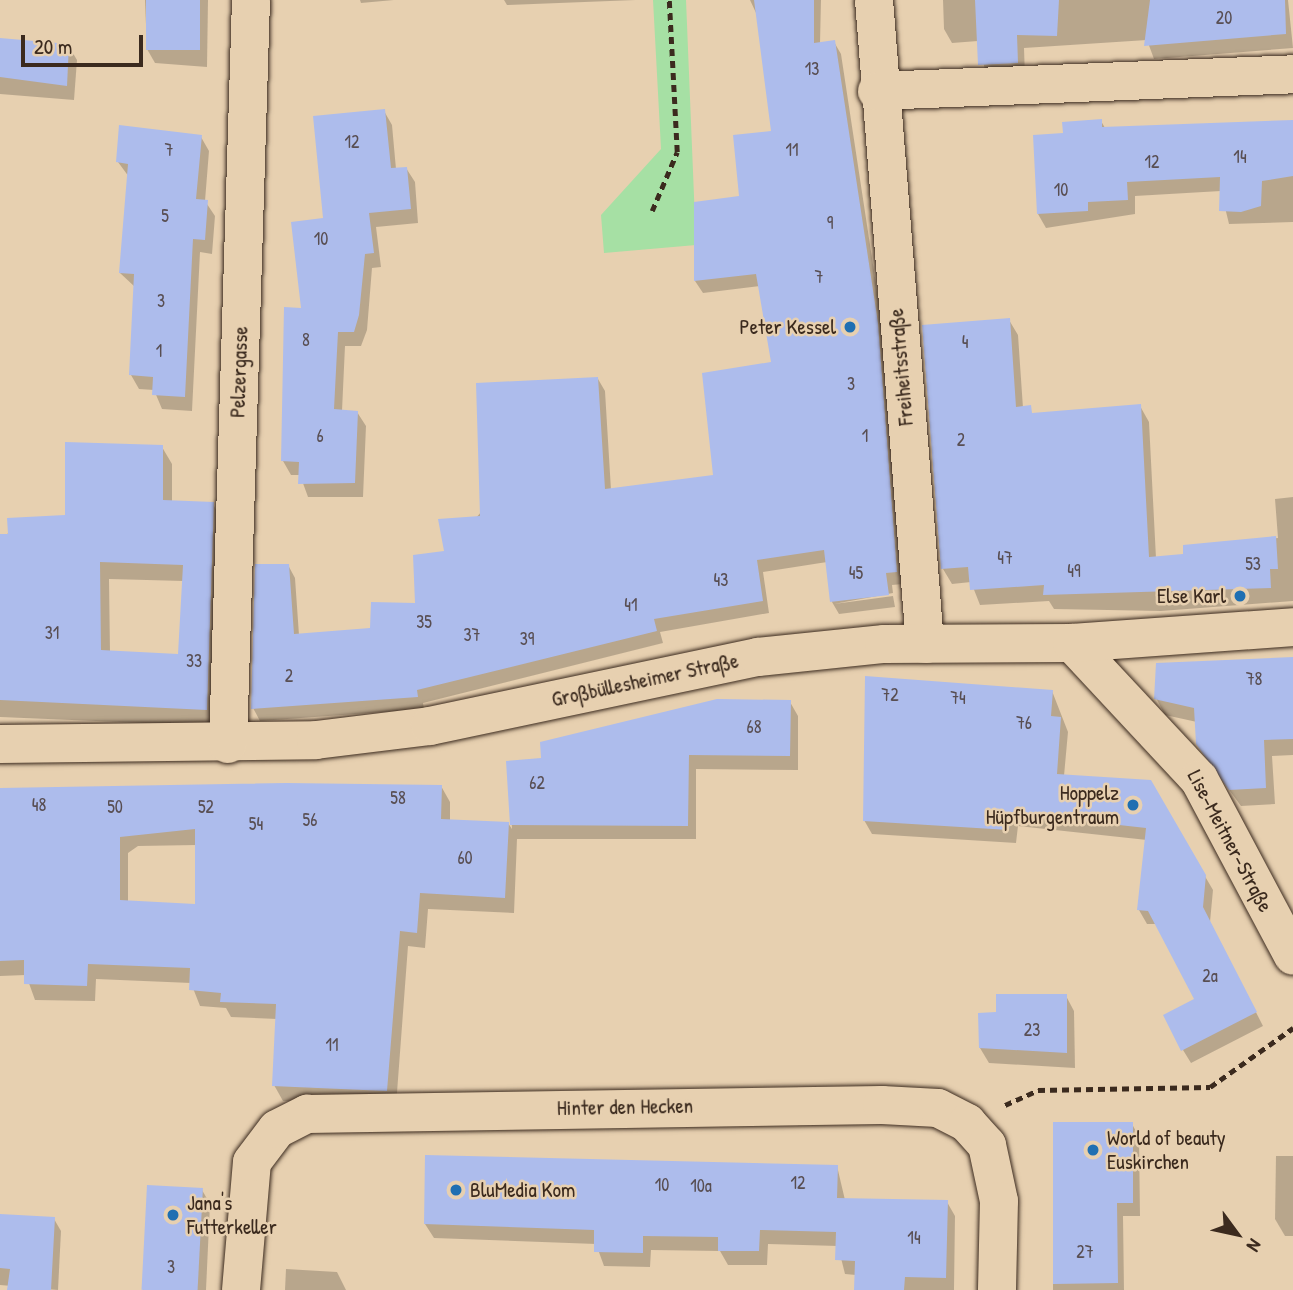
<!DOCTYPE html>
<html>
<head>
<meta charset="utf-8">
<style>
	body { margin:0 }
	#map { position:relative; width:1293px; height:1290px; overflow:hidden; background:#e7d0b0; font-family:"Patrick Hand",sans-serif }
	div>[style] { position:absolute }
	.green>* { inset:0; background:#a6e0a4 }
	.shadow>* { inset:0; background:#0003 }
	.building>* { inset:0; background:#adbcec; transform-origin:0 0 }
	.path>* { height:4.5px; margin-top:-2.25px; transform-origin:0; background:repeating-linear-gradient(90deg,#3b2a1e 0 7px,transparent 0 12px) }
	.roads { filter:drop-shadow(0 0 2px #3b2a1e) drop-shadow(0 0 2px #3b2a1e) }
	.minor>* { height:38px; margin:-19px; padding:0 19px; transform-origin:19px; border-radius:19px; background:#e7d0b0 }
	.dots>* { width:19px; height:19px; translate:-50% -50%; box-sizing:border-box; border:4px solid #e7d0b0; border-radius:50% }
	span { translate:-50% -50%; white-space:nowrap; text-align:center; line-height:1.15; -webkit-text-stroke:5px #e7d0b0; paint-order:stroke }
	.number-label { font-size:18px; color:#584e52 }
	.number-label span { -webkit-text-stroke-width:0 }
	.poi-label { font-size:21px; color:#3b2a1e }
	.right { translate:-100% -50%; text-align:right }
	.left { translate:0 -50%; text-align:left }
	.street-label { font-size:21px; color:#3b2a1e }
	.north { position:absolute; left:1202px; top:1199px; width:70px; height:70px; -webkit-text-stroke:5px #e7d0b0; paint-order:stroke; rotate:123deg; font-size:19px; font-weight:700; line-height:28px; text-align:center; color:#3b2a1e }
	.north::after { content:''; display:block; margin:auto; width:24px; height:32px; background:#3b2a1e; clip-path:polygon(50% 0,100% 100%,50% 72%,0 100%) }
	.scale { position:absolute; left:21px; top:35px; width:122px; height:32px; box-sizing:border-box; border:4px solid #3b2a1e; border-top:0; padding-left:9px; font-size:21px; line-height:24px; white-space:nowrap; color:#3b2a1e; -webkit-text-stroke:5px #e7d0b0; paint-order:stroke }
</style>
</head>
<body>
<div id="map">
	<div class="green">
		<div style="clip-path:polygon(653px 0,686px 0,696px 245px,604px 253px,601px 215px,661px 149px)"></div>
	</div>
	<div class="shadow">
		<div style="clip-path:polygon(145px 0,208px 0,207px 67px,155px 63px,147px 49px)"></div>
		<div style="clip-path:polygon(360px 0,394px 0,361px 3px)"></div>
		<div style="clip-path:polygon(504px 0,636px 0,507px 5px)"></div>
		<div style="clip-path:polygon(750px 0,821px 0,820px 44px,834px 42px,841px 54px,884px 337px,903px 584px,892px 585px,893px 593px,834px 604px,893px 596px,895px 607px,839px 614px,832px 602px,827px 562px,763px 572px,769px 613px,660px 632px,663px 643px,423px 703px,424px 709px,260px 721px,253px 708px,288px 565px,295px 578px,299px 635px,372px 630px,417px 605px,446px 552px,598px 379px,605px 391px,611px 490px,715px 476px,773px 364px,760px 286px,703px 293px,695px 281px,695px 203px,740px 198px,773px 132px,757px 15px)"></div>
		<div style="clip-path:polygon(943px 0,1288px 0,1293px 48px,1154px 59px,1147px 40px,1024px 48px,1025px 77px,987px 78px,978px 41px,952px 43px,944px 29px)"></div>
		<div style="clip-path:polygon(0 39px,68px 45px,77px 60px,74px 100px,0 94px)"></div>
		<div style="clip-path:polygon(384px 111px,392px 125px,396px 169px,406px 168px,415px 182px,418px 223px,376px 227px,381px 267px,372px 268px,367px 330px,361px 346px,345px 346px,342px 411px,357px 412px,366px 426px,363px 497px,308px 497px,300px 475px,291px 475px,283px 461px,303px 310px,325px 220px)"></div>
		<div style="clip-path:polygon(1101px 121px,1105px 128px,1293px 122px,1293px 222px,1229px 224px,1221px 191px,1135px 196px,1135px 214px,1046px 228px,1038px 214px,1064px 134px)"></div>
		<div style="clip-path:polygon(201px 137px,209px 151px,205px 201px,215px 216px,212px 254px,200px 252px,192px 411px,162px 409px,154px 390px,139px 389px,131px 375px,135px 287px,120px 273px,129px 177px,118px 162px)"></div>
		<div style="clip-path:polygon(1009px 320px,1018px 335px,1023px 408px,1034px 414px,1140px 406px,1149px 422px,1156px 558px,1228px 553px,1228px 542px,1278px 538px,1275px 499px,1293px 497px,1293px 601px,1161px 611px,1054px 609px,1049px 601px,980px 605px,971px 582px,952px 584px,943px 569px)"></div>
		<div style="clip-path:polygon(evenodd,162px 447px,172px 464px,172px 502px,213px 504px,222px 521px,216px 726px,0 717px,0 536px,67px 516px,162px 447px,109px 579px,184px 581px,180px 656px,110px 652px,109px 579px)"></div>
		<div style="clip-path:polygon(1293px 659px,1293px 755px,1272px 756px,1275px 804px,1241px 806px,1208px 761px,1197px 722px,1165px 715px,1156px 698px)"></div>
		<div style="clip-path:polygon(1052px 691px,1068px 732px,1064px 776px,1150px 782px,1213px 890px,1210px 922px,1263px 1026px,1191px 1063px,1183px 1050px,1196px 1000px,1157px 924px,1147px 924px,1139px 910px,1147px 840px,1018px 826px,1016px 843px,872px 834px,864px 820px)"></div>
		<div style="clip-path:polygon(evenodd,790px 702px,798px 716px,798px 770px,696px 769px,696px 839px,517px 839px,514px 913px,428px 909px,425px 948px,408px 946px,396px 1106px,283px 1101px,274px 1085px,277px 1019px,231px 1017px,226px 1008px,200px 1006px,191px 983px,96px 979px,95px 1001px,35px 1000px,26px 975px,0 976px,0 790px,441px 786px,450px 802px,450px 821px,508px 823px,512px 829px,508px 763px,543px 760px,790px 702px,197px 845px,196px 906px,128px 902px,128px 853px,138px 846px,197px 845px)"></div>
		<div style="clip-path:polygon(1066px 996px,1074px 1011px,1075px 1068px,989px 1063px,980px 1048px,998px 1014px)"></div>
		<div style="clip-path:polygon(1054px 1124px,1132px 1124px,1139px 1137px,1140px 1216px,1123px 1216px,1124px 1290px,1053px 1290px)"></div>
		<div style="clip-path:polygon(1276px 1156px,1293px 1156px,1293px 1236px,1285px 1236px,1275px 1219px)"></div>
		<div style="clip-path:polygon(837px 1166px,845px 1200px,947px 1202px,955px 1216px,954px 1290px,856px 1290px,856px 1275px,845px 1274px,838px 1246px,768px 1244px,767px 1265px,728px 1265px,720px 1251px,651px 1250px,650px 1267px,604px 1266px,596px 1244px,434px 1238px,425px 1224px)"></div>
		<div style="clip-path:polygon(202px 1190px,210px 1204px,206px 1290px,143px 1290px)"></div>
		<div style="clip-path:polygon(0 1216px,54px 1219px,61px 1231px,58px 1290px,0 1285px)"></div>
		<div style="clip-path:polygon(286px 1269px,337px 1272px,346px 1290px,285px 1290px)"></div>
	</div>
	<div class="building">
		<div style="left:146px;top:0;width:54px;height:50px"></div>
		<div style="clip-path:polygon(754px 0,814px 0,814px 43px,835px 40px,878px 323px,897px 572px,886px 573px,889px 595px,830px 602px,824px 550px,757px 560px,763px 601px,654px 619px,657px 631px,417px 690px,418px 697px,251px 709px,255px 564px,289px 564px,294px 634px,370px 628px,371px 602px,415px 603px,413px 555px,444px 551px,438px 519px,480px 516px,476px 383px,598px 377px,605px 489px,713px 475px,702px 373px,771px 362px,756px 274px,694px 281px,694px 202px,739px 196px,733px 135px,771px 131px)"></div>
		<div style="clip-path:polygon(975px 0,1059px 0,1057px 36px,1017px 35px,1018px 63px,978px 65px)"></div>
		<div style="clip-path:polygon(1150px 0,1285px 0,1286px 34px,1144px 46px)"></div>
		<div style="clip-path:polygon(0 38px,69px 44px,67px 86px,0 77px)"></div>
		<div style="clip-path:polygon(385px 109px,391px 168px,407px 167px,411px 209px,369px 213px,374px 253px,365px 254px,359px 315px,354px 332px,338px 332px,334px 409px,358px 411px,355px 483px,298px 484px,299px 462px,281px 461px,284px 307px,301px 308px,291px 222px,323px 218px,313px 116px)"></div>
		<div style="clip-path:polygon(1102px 119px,1102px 127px,1293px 120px,1293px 176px,1262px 181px,1261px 206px,1241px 212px,1219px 211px,1220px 177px,1127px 182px,1128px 200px,1088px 202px,1088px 211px,1037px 214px,1033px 135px,1063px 133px,1062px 122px)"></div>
		<div style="clip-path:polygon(119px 125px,202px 135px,196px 199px,208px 200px,205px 240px,193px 239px,185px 397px,152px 395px,153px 377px,129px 375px,134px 274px,119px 273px,128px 164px,116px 162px)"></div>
		<div style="clip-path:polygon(1010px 318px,1016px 407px,1031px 405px,1032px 413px,1141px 404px,1149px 557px,1183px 554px,1183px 545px,1276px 536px,1278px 569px,1270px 569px,1271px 588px,1043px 595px,1044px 585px,970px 590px,968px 567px,941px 569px,922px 325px)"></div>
		<div style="clip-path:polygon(evenodd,65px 442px,163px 445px,163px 500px,214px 502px,207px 710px,0 700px,0 534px,8px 534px,7px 518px,65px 515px,65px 442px,100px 562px,183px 565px,178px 654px,101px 650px,100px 562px)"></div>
		<div style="clip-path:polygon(1293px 657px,1293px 739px,1264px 740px,1266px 788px,1229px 790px,1196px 744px,1194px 708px,1154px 699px,1156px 663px)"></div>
		<div style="clip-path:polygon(865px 676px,1053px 690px,1051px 716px,1061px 717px,1057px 774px,1151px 780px,1206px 875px,1203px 907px,1257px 1012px,1181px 1051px,1163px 1015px,1194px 999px,1148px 911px,1137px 910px,1146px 828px,1011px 813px,1009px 830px,863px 821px)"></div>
		<div style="clip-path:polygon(717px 699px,791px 700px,790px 756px,689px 755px,688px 826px,510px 825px,506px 761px,541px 758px,540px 742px)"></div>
		<div style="clip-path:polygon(evenodd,286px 783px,442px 785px,441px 819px,509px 822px,505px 898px,420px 893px,417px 933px,400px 931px,387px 1091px,272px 1086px,276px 1004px,220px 1002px,221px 993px,189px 990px,190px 968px,88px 964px,87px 986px,24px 984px,24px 960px,0 961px,0 788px,286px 783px,195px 829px,195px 904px,120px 900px,120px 837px,195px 829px)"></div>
		<div style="clip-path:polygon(996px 994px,1067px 994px,1067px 1053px,979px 1048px,978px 1013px,996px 1012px)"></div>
		<div style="clip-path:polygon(1053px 1122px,1133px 1122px,1133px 1203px,1117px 1203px,1118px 1283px,1053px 1284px)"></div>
		<div style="clip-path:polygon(425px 1155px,838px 1165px,837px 1198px,948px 1200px,946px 1278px,905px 1277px,904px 1290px,854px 1290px,855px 1261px,835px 1260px,836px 1232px,760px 1230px,759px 1251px,718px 1251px,718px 1237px,643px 1236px,643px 1253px,594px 1252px,594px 1230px,424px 1224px)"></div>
		<div style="left:147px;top:1185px;width:56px;height:105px;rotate:3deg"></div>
		<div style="clip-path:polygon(0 1214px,55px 1217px,51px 1290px,7px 1290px,10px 1269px,0 1268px)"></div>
	</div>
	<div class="path">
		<div style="left:652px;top:211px;width:64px;rotate:-67deg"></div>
		<div style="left:677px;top:152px;width:152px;rotate:-93deg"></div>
		<div style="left:1005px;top:1105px;width:36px;rotate:-24deg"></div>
		<div style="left:1038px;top:1090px;width:172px;rotate:-1deg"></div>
		<div style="left:1210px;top:1087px;width:102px;rotate:-35.4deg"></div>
	</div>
	<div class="roads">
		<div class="minor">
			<div style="left:874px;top:0;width:646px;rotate:85.47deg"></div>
			<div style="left:877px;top:91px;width:416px;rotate:-2.3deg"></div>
			<div style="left:1072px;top:643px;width:186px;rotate:47deg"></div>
			<div style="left:1199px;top:779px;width:200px;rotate:62deg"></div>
			<div style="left:0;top:744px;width:316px;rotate:-0.7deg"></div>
			<div style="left:316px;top:740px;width:115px;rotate:-7deg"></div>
			<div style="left:430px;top:726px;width:335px;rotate:-11.9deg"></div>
			<div style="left:758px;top:657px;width:127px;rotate:-5.9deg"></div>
			<div style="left:884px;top:644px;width:188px;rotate:-0.3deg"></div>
			<div style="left:1072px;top:643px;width:222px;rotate:-4.1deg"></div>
			<div style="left:228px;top:744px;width:744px;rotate:-88.23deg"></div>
			<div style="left:241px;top:1290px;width:128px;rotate:-85.1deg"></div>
			<div style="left:252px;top:1162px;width:41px;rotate:-52.9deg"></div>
			<div style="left:277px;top:1129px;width:34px;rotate:-27deg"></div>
			<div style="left:307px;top:1114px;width:575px;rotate:-0.9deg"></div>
			<div style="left:882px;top:1105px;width:56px;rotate:3.1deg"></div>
			<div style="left:938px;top:1108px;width:33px;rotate:27deg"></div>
			<div style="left:967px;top:1123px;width:30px;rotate:48deg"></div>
			<div style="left:987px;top:1145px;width:57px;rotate:77.9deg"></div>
			<div style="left:999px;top:1201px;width:89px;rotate:91.3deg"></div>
		</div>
	</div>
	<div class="dots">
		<div style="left:850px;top:327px;background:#1f6fb2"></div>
		<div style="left:1240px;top:596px;background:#1f6fb2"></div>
		<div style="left:1133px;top:805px;background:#1f6fb2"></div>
		<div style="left:1093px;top:1150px;background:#1f6fb2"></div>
		<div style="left:456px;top:1190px;background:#1f6fb2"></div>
		<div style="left:173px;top:1215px;background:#1f6fb2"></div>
	</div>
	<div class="number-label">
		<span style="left:1224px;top:18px">20</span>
		<span style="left:812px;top:69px">13</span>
		<span style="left:352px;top:142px">12</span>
		<span style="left:169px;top:150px">7</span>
		<span style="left:792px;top:150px">11</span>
		<span style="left:1240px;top:157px">14</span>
		<span style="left:1152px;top:162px">12</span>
		<span style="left:1061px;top:190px">10</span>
		<span style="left:165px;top:216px">5</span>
		<span style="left:830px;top:223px">9</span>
		<span style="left:321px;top:239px">10</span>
		<span style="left:819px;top:277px">7</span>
		<span style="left:161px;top:301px">3</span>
		<span style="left:306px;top:340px">8</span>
		<span style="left:965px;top:342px">4</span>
		<span style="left:159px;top:351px">1</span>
		<span style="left:851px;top:384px">3</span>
		<span style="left:320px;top:436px">6</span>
		<span style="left:865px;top:436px">1</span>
		<span style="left:961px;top:440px">2</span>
		<span style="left:1005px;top:558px">47</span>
		<span style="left:1253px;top:564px">53</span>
		<span style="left:1074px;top:571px">49</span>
		<span style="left:856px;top:573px">45</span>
		<span style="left:721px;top:580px">43</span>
		<span style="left:631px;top:605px">41</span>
		<span style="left:424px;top:622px">35</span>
		<span style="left:52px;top:633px">31</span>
		<span style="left:472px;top:635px">37</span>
		<span style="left:527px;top:639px">39</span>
		<span style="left:194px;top:661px">33</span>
		<span style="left:289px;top:676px">2</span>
		<span style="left:1254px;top:679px">78</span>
		<span style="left:890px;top:695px">72</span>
		<span style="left:958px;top:698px">74</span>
		<span style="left:1024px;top:723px">76</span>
		<span style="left:754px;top:727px">68</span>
		<span style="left:537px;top:783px">62</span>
		<span style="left:398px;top:798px">58</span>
		<span style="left:39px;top:805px">48</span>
		<span style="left:115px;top:807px">50</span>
		<span style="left:206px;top:807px">52</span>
		<span style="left:310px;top:820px">56</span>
		<span style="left:256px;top:824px">54</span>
		<span style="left:465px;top:858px">60</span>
		<span style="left:1210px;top:976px">2a</span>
		<span style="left:1032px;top:1030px">23</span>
		<span style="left:332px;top:1045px">11</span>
		<span style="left:798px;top:1183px">12</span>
		<span style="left:662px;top:1185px">10</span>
		<span style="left:701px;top:1186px">10a</span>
		<span style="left:914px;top:1238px">14</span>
		<span style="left:1085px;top:1252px">27</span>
		<span style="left:171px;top:1267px">3</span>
	</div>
	<div class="poi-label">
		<span class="right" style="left:836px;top:327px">Peter Kessel</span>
		<span class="right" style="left:1226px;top:596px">Else Karl</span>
		<span class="right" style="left:1119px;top:805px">Hoppelz<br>Hüpfburgentraum</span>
		<span class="left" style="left:1107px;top:1150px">World of beauty<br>Euskirchen</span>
		<span class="left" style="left:470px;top:1190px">BluMedia Kom</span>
		<span class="left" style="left:187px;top:1215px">Jana's<br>Futterkeller</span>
	</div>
	<div class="street-label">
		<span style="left:901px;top:367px;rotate:-95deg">Freiheitsstraße</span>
		<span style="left:239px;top:372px;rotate:-88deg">Pelzergasse</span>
		<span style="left:645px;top:680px;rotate:-12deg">Großbüllesheimer Straße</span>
		<span style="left:1230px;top:841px;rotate:62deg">Lise-Meitner-Straße</span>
		<span style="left:625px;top:1107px;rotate:-1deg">Hinter den Hecken</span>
	</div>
	<div class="north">N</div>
	<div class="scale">20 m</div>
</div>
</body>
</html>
